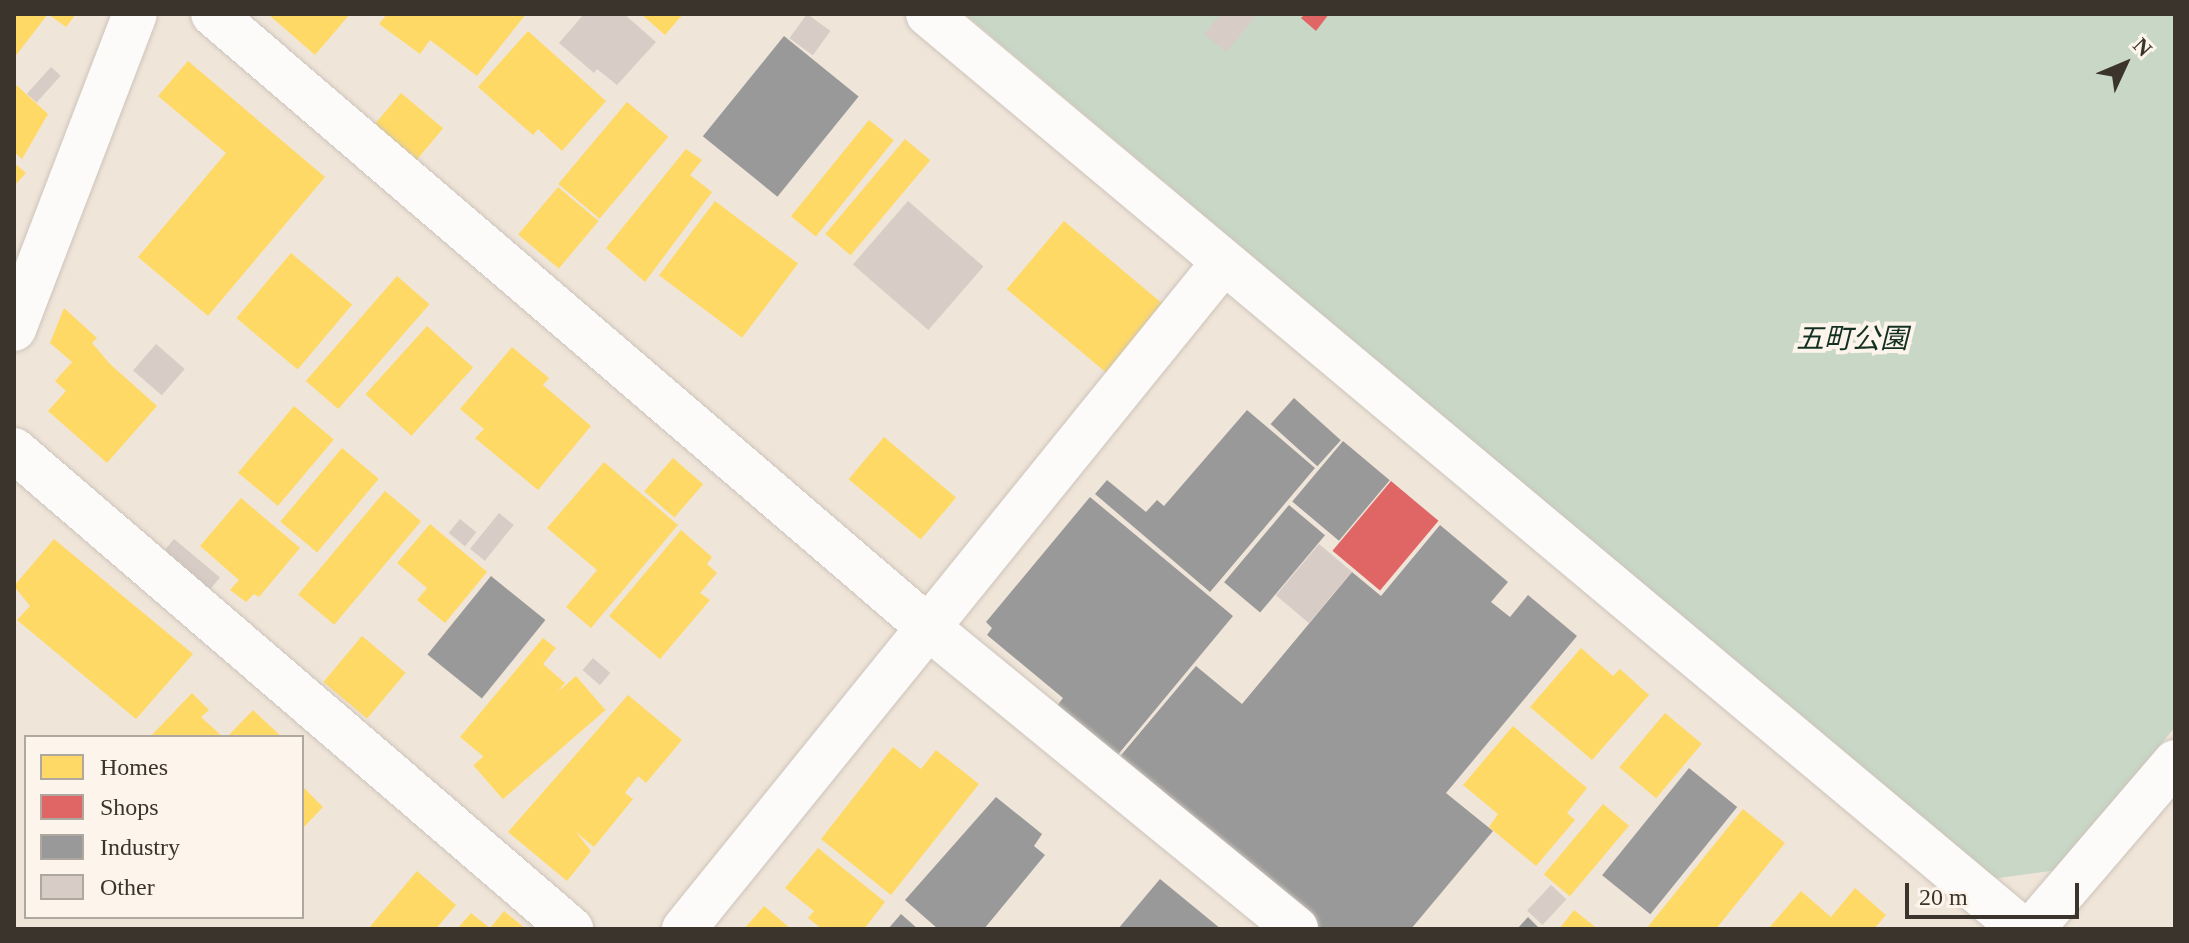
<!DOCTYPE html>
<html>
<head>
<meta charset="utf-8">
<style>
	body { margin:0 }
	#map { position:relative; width:2189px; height:943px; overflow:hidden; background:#f0e5d9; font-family:"Times New Roman","Noto Sans JP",serif }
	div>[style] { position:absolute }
	.green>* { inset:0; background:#c8d7c6 }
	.homes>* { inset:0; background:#ffd966; transform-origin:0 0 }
	.shops>* { inset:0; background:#e06666; transform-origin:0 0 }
	.industry>* { inset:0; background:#999; transform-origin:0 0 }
	.building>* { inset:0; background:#d7ccc6; transform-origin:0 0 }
	.roads { filter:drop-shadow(0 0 2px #ccc4bb) drop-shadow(0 0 2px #ccc4bb) }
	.minor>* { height:44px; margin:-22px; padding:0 22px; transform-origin:22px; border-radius:22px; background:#fdfbf9 }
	span { translate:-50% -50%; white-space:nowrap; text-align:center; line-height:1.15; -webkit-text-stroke:8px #fdf5ec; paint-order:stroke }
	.park-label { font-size:28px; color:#133022; font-style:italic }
	.frame { position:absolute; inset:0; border:16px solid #3b342c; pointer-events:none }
	.legend { position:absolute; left:24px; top:735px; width:280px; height:184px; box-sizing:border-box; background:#fdf5ec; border:2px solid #afa89f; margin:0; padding:10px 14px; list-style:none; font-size:24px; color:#3b342c }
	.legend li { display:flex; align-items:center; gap:16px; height:40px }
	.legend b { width:40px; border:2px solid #afa89f }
	.north { position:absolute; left:2085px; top:24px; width:80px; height:80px; -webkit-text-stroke:6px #fdf5ec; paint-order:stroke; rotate:46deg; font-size:22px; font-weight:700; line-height:32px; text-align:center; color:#3b342c }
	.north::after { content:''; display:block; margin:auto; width:28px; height:36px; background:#3b342c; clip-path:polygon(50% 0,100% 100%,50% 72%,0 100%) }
	.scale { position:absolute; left:1905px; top:883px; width:174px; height:36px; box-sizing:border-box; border:4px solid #3b342c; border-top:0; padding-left:10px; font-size:24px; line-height:28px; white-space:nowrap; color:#3b342c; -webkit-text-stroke:6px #fdf5ec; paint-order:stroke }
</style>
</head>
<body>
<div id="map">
	<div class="green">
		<div style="clip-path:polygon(965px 14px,2175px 14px,2175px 727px,2058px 870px,1991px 879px)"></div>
	</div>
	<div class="homes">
		<div style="clip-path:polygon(14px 14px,48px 14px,14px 58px)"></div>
		<div style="clip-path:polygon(48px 14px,76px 14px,66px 27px)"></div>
		<div style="clip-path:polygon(268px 14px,350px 14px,315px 55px)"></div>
		<div style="clip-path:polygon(387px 14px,526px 14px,477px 76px,430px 40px,420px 54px,379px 24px)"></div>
		<div style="clip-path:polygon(641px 14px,683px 14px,665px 35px)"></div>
		<div style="clip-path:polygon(528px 31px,606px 101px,562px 151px,538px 129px,533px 135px,478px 87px)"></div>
		<div style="clip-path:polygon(188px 61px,325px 177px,208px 316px,138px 257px,226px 153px,158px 96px)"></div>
		<div style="clip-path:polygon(14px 83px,48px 114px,22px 159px,14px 152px)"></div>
		<div style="left:401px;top:93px;width:55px;height:41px;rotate:40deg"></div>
		<div style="left:627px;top:102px;width:54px;height:107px;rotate:40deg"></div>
		<div style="left:869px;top:120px;width:32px;height:124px;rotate:39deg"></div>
		<div style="left:905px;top:139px;width:33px;height:124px;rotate:40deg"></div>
		<div style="clip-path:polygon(686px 149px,702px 160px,690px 175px,712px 192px,645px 282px,606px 248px)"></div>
		<div style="clip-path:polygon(14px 163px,26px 173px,14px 186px)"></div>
		<div style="left:558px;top:187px;width:53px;height:62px;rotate:40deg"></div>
		<div style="left:715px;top:201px;width:104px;height:93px;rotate:37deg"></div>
		<div style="left:1064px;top:221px;width:133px;height:89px;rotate:40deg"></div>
		<div style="left:291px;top:253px;width:80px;height:85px;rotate:40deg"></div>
		<div style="left:397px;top:276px;width:43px;height:139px;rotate:41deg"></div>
		<div style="clip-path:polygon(64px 308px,97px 338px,92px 343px,110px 364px,157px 406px,107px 463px,48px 411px,66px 391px,55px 381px,72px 362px,50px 343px)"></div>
		<div style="left:427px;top:326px;width:62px;height:92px;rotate:42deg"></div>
		<div style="clip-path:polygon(512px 347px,549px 378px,543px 385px,591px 426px,538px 490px,475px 438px,484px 429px,460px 409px)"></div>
		<div style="left:294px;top:406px;width:52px;height:87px;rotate:40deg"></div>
		<div style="left:884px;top:437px;width:94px;height:55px;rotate:40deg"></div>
		<div style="left:342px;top:448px;width:48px;height:96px;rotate:40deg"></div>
		<div style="left:673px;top:458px;width:40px;height:44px;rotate:41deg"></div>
		<div style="clip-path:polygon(604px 462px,678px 525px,591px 628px,566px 607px,597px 570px,547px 528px)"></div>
		<div style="left:385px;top:491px;width:47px;height:135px;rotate:40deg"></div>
		<div style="clip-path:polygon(241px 498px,300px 548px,259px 597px,254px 594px,246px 602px,230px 590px,239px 580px,200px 546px)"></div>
		<div style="clip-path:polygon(430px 524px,487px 572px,445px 623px,417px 600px,427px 588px,397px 563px)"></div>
		<div style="clip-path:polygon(681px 530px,712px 557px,707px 564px,717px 573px,700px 593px,710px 600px,660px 659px,609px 616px)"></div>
		<div style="clip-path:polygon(54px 539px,193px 654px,136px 719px,17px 620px,30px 606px,14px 586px)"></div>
		<div style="left:362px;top:636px;width:57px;height:60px;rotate:40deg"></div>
		<div style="clip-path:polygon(543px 638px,556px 648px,543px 664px,565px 683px,495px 766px,460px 737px)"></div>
		<div style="clip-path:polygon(1581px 648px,1613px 676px,1620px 669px,1649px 695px,1592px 760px,1530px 707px)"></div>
		<div style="left:576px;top:676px;width:45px;height:136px;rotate:49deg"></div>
		<div style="clip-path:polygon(192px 693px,209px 710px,201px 717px,223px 737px,150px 737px)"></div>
		<div style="clip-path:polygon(628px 695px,682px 740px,646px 783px,638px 776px,625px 793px,633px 799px,594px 847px,576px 832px,591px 851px,567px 881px,508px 832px)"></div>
		<div style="clip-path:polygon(253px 710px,282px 737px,227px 737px)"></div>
		<div style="left:1665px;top:713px;width:48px;height:71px;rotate:40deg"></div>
		<div style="clip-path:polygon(1513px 726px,1587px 788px,1567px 813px,1575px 820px,1536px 866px,1489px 827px,1498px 814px,1463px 785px)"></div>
		<div style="clip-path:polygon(893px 747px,921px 769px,936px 750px,979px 784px,891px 895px,821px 839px)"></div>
		<div style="clip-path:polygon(302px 786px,323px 807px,302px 829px)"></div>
		<div style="left:1603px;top:804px;width:34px;height:92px;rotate:40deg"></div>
		<div style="clip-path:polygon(1743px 809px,1785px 843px,1716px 929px,1646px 929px)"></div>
		<div style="clip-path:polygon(818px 848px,885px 902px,864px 929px,822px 929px,808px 918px,814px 911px,785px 888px)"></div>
		<div style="clip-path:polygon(417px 871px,456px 905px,436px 929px,368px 929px)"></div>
		<div style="clip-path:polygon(1855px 888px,1886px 915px,1874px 929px,1768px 929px,1801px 891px,1831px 917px)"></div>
		<div style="clip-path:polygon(764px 906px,791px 929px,744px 929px)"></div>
		<div style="clip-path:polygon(1574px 910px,1598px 929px,1559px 929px)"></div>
		<div style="clip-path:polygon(504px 911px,526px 929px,457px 929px,471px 913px,490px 928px)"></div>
	</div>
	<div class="shops">
		<div style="clip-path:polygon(1305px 14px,1329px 14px,1316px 31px,1301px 18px)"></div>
		<div style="left:1391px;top:481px;width:62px;height:91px;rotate:40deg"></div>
	</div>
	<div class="industry">
		<div style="left:784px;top:36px;width:96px;height:129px;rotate:39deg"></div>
		<div style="left:1294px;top:398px;width:63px;height:35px;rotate:42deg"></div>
		<div style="clip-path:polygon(1247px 410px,1315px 468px,1210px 592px,1095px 494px,1107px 480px,1146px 512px,1157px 500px,1164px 506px)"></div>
		<div style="left:1343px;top:441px;width:61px;height:79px;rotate:40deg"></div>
		<div style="clip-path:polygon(1090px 497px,1233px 616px,1116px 757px,1056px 707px,1063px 698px,987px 635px,992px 628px,986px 622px)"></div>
		<div style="left:1289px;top:505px;width:47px;height:101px;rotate:40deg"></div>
		<div style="clip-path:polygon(1440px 525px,1508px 582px,1491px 602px,1510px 617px,1528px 595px,1577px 636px,1446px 793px,1493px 831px,1411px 929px,1320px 929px,1117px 760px,1196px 666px,1242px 704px,1352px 572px,1381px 596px)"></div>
		<div style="left:491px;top:576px;width:70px;height:101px;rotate:39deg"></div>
		<div style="left:1689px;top:768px;width:62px;height:138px;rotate:39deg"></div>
		<div style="clip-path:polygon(996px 797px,1042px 834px,1034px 846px,1045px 855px,984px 929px,938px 929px,905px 900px)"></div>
		<div style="clip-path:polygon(1160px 879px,1221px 929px,1118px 929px)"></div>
		<div style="clip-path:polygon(901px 914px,918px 929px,888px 929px)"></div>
		<div style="clip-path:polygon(1528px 917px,1540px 929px,1517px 929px)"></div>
	</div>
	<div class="building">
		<div style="clip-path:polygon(584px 14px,624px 14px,656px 42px,617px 85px,597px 69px,594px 73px,559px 43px)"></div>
		<div style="left:807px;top:14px;width:29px;height:30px;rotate:36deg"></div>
		<div style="clip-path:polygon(1221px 14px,1258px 14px,1226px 52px,1204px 34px)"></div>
		<div style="left:51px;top:67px;width:13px;height:36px;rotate:42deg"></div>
		<div style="left:908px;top:201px;width:100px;height:84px;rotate:41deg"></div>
		<div style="left:156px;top:344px;width:38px;height:35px;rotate:41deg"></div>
		<div style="left:499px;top:513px;width:19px;height:46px;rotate:39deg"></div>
		<div style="left:460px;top:519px;width:21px;height:18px;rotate:39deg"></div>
		<div style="left:174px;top:539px;width:60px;height:21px;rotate:40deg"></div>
		<div style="left:1319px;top:544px;width:43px;height:67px;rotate:40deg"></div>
		<div style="left:593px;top:658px;width:23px;height:16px;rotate:41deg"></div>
		<div style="left:1551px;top:885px;width:21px;height:35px;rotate:43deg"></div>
	</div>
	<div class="roads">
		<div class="minor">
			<div style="left:213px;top:14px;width:945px;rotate:40.62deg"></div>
			<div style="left:930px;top:629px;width:473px;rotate:39.3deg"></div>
			<div style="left:928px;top:14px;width:1426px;rotate:39.91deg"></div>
			<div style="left:14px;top:329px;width:337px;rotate:-69deg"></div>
			<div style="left:14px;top:450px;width:735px;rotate:40.69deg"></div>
			<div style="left:684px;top:929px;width:857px;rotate:-51.02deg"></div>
			<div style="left:2032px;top:929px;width:220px;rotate:-49.4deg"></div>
		</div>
	</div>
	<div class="park-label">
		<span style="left:1852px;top:339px">五町公園</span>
	</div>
	<div class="frame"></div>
	<ul class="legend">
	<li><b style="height:22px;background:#ffd966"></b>Homes</li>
	<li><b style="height:22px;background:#e06666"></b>Shops</li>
	<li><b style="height:22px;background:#999"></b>Industry</li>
	<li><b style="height:22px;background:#d7ccc6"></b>Other</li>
	</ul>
	<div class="north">N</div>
	<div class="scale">20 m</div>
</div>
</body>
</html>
